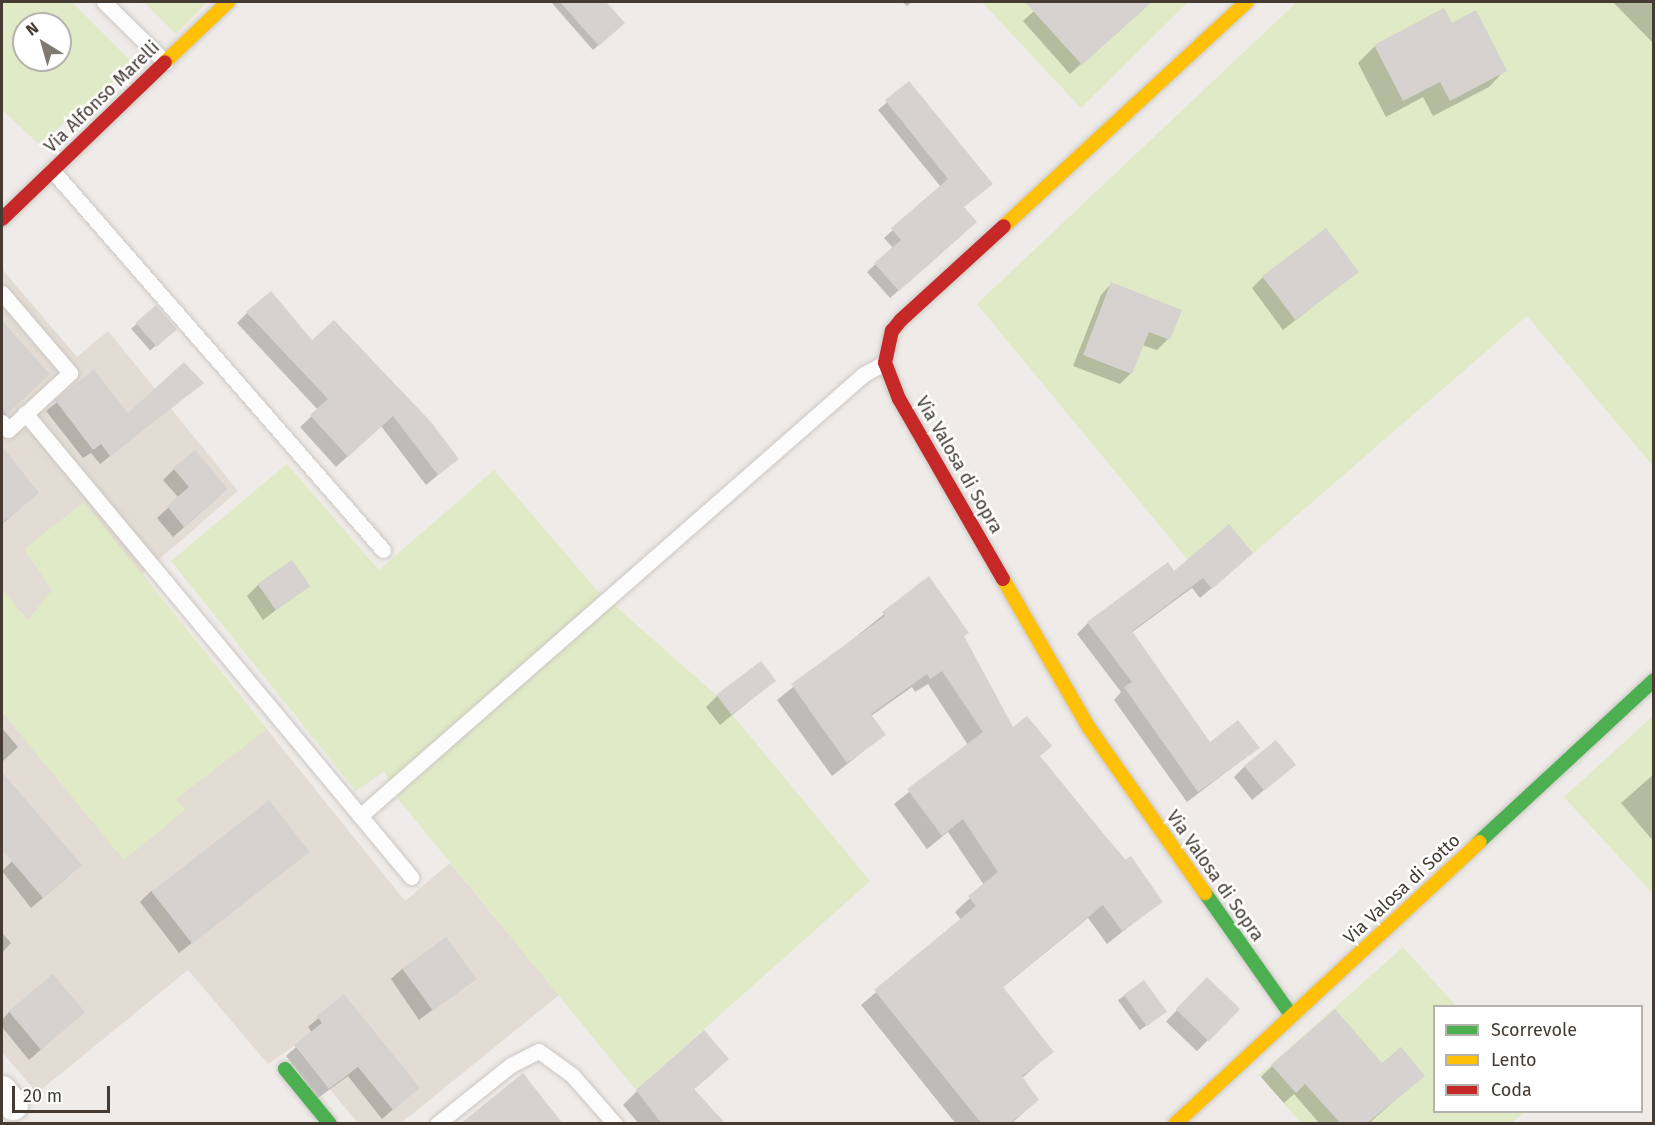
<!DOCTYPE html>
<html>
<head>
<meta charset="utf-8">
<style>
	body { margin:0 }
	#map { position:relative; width:1655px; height:1125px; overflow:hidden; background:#eeebe8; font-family:"Fira Sans",sans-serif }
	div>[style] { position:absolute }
	.residential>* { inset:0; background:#e3dcd4 }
	.green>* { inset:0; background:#e1eac6 }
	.shadow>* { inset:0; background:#0003; transform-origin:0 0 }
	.building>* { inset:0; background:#d6d2cf; transform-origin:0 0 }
	.roads { filter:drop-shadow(0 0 2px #cbc7c4) drop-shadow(0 0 2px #cbc7c4) }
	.lane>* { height:15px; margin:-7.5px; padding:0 7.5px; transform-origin:7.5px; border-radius:7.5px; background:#fcfcfc }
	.street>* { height:30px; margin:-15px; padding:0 15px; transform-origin:15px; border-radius:15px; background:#fcfcfc }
	.fast>* { height:14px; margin:-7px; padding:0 7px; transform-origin:7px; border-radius:7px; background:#4caf50 }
	.slow>* { height:14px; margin:-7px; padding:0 7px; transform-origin:7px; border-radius:7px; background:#ffc107 }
	.jam>* { height:14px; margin:-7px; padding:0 7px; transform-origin:7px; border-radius:7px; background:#c62828 }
	span { translate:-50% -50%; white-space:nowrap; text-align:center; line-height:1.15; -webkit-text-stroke:5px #fff; paint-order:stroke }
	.street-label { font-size:18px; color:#453b33 }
	.frame { position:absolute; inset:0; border:3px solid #453b33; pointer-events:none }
	.legend { position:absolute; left:1433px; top:1005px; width:210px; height:108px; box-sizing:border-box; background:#fff; border:2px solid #b5b1ad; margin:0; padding:8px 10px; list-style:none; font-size:18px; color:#453b33 }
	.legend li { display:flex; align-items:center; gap:12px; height:30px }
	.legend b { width:30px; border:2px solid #b5b1ad }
	.north { position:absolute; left:12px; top:12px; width:60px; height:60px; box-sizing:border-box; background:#fff; border:2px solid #b5b1ad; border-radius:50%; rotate:323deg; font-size:16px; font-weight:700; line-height:24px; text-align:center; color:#453b33 }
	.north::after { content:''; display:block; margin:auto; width:21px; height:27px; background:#807972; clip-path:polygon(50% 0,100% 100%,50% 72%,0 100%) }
	.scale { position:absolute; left:12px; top:1086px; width:98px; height:27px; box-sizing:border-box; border:3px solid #453b33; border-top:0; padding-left:8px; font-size:18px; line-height:21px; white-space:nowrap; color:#453b33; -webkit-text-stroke:4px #fff; paint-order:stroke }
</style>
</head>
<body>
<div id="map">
	<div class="residential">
		<div style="clip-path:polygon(2px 269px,77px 357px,108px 331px,238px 491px,142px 574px,405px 901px,450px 863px,559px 995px,401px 1123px,358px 1123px,294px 1046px,268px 1064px,188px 970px,37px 1093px,2px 1052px)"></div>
	</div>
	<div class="green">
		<div style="clip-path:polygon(evenodd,2px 2px,72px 2px,134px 64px,39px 144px,2px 110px,2px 2px,24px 24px,60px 24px,60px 60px,24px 60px,24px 24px)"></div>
		<div style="clip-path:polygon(144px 2px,207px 2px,176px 34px)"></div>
		<div style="clip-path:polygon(982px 2px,1188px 2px,1081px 108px)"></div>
		<div style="clip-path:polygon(1297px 2px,1653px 2px,1653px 466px,1527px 316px,1212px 589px,977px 304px)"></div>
		<div style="clip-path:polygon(287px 464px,379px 570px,494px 470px,595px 588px,716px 695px,870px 881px,636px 1090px,399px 800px,384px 771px,356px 791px,171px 561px)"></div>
		<div style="clip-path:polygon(84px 502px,267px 729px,176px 799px,185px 810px,124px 860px,2px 712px,2px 589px,28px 620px,52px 590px,24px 549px)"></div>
		<div style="clip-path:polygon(1653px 716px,1653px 894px,1564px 797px)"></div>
		<div style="clip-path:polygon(1403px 947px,1456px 1006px,1434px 1006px,1434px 1112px,1525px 1112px,1511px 1123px,1301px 1123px,1259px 1075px)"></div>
	</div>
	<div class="shadow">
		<div style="clip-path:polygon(551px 2px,604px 2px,623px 23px,593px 50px)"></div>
		<div style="clip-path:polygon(902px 2px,912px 2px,907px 6px)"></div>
		<div style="clip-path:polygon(1044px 2px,1127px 2px,1137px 13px,1070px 74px,1023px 21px)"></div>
		<div style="clip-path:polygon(1613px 2px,1654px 2px,1654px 44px)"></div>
		<div style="clip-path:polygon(1444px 10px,1451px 25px,1505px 70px,1489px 87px,1433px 116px,1423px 97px,1386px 117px,1358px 63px,1375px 46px)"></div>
		<div style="clip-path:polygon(909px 83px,963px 208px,967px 230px,890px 298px,867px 272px,893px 248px,884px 238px,941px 187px,878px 110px)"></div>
		<div style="clip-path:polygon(1357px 272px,1283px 330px,1252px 288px,1263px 277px)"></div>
		<div style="clip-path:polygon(1111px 284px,1180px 311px,1168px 339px,1157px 350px,1142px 345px,1131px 373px,1120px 384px,1073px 366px,1101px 295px)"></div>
		<div style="left:156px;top:307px;width:29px;height:33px;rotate:49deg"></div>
		<div style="clip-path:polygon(247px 313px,312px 342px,457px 459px,426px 485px,381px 426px,336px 467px,300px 427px,318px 410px,237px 323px)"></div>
		<div style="clip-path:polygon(2px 323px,48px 374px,2px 418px)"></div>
		<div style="clip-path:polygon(94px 372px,128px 416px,202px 383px,100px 464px,91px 453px,83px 458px,46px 411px)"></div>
		<div style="clip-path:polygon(2px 448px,37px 493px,2px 524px)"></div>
		<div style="clip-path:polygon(174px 469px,215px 500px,173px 537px,157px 518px,179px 498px,163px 480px)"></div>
		<div style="clip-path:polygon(1240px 564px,1200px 598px,1192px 588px,1131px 633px,1210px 744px,1258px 748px,1187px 802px,1114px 700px,1121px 692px,1077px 634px,1088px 623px,1174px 573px)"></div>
		<div style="clip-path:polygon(929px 578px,1013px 730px,1161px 901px,1107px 944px,1088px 918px,1002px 988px,1052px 1052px,1022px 1078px,1037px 1100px,1011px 1124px,956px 1124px,861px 1005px,961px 920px,955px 912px,984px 885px,948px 832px,927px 849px,894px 804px,968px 745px,928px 684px,915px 692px,912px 687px,871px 716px,884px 735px,832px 776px,777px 700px)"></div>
		<div style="clip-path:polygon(258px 585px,308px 585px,263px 620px,247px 596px)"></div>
		<div style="clip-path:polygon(774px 681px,720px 725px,706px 707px,717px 696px)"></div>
		<div style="clip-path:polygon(2px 728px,18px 747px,2px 762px)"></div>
		<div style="clip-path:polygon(1294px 765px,1252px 800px,1234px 777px,1245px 766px)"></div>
		<div style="clip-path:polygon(1654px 774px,1654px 842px,1621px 803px)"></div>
		<div style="clip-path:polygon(47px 827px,69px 876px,31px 908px,2px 871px)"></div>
		<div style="clip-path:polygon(308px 852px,179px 953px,140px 902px,151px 891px)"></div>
		<div style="clip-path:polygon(2px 933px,11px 943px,2px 953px)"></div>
		<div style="clip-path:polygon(402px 969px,474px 979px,419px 1020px,391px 979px)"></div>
		<div style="left:1207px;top:979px;width:43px;height:59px;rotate:44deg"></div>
		<div style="left:1143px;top:982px;width:37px;height:31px;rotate:54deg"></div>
		<div style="clip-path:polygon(344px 996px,418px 1088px,382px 1119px,348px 1076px,318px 1098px,286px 1056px,312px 1033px,308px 1027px)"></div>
		<div style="clip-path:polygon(9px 1012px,83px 1012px,29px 1060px,2px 1027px,2px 1020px)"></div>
		<div style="clip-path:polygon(1382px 1065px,1423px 1076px,1368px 1124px,1320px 1124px,1294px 1094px,1284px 1103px,1261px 1077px,1272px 1066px)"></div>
		<div style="clip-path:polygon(713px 1073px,693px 1090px,724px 1124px,639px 1124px,623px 1105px,637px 1091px)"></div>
	</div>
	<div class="building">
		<div style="clip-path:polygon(560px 2px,606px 2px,625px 23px,599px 46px)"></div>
		<div style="clip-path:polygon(1025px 2px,1152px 2px,1082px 65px)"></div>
		<div style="clip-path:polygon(1444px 8px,1452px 23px,1476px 10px,1507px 71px,1450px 101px,1440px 82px,1403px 101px,1374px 45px)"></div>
		<div style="clip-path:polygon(909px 81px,993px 184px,964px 207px,977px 222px,899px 291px,874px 263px,901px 240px,891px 228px,948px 179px,885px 100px)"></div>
		<div style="left:1326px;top:228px;width:55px;height:80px;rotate:53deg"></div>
		<div style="clip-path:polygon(1111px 282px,1182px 310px,1170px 340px,1149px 332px,1132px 374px,1083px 355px)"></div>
		<div style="clip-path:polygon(271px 291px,312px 340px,334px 320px,431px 422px,459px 459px,438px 475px,393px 416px,348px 457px,310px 415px,328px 399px,246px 312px)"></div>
		<div style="left:156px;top:305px;width:32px;height:27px;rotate:49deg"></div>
		<div style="clip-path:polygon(2px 321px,50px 374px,7px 414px,2px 412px)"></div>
		<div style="clip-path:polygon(184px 362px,204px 383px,110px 456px,101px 444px,93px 450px,55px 400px,94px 370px,128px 413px)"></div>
		<div style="clip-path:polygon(2px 446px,39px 493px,2px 523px)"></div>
		<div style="clip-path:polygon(195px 450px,228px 489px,184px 527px,167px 506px,189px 487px,173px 468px)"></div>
		<div style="clip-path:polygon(1229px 524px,1253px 553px,1212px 589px,1203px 578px,1132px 631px,1210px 742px,1238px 720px,1260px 748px,1198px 792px,1124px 687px,1132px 682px,1087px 622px,1168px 562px,1174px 571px)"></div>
		<div style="left:292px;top:560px;width:32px;height:42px;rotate:55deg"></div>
		<div style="clip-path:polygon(929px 576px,969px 633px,964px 636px,1013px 727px,1027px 716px,1052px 746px,1040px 756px,1125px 860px,1131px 856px,1163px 902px,1122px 931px,1103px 905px,1003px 987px,1054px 1052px,1022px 1076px,1039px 1100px,1009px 1124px,982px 1124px,874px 990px,976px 906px,968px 896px,998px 872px,963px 819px,942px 836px,907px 789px,983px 732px,942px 671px,930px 679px,927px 674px,871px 714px,886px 735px,847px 763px,791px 684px,885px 616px,882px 612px)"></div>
		<div style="left:761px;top:661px;width:25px;height:56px;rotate:53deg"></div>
		<div style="left:1276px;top:740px;width:32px;height:41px;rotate:51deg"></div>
		<div style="clip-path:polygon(2px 772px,82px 865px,43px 898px,2px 850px)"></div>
		<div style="left:269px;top:800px;width:66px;height:149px;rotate:52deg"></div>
		<div style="left:446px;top:937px;width:52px;height:54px;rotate:54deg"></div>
		<div style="left:53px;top:974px;width:50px;height:58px;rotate:50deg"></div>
		<div style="left:1207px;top:977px;width:46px;height:45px;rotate:44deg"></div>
		<div style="left:1144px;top:980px;width:39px;height:25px;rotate:54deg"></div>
		<div style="clip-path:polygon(344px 994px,420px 1088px,393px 1110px,358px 1067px,329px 1089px,294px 1045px,322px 1023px,317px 1016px)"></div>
		<div style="clip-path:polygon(1335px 1009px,1382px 1063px,1401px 1047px,1425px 1076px,1366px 1124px,1341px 1124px,1305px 1084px,1296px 1093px,1271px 1065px)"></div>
		<div style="clip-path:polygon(704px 1030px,729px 1059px,694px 1089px,726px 1124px,662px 1124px,636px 1090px)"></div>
		<div style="clip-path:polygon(523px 1073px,563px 1124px,460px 1124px)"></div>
	</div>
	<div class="roads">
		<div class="lane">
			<div style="left:104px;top:2px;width:86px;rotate:44.5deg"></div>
			<div style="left:52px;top:170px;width:504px;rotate:48.94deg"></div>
			<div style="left:2px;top:293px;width:105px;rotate:49.6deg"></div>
			<div style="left:70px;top:373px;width:84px;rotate:137.4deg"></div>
			<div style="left:8px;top:430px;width:10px;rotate:-127deg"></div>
			<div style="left:25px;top:413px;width:604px;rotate:50.24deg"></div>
			<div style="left:360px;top:816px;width:670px;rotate:-41.25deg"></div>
			<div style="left:864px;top:374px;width:24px;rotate:-28deg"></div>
			<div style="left:437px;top:1124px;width:95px;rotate:-38.6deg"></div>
			<div style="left:511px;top:1065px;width:31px;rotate:-27deg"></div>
			<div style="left:539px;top:1051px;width:41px;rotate:36deg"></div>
			<div style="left:572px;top:1075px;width:65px;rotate:48.7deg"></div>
		</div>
		<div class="street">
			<div style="left:2px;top:1091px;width:18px;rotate:52deg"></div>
		</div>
		<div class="fast">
			<div style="left:1479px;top:842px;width:238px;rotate:-42.8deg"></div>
			<div style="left:1205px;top:893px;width:149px;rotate:54.8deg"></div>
			<div style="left:285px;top:1069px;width:71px;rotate:50.7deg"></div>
		</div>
		<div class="slow">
			<div style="left:165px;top:62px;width:87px;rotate:-43.6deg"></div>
			<div style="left:1004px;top:226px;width:330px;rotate:-42.7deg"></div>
			<div style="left:1003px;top:579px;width:172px;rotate:60deg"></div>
			<div style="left:1089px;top:728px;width:202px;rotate:54.9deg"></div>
			<div style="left:1175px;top:1124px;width:415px;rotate:-42.8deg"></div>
		</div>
		<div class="jam">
			<div style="left:2px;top:219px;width:226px;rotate:-43.9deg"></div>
			<div style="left:1003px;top:579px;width:208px;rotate:-120deg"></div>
			<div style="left:899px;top:399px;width:39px;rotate:-111deg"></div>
			<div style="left:885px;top:363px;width:33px;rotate:-78deg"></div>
			<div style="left:892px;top:331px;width:14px;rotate:-51deg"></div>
			<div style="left:901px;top:320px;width:139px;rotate:-42.4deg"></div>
		</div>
	</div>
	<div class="street-label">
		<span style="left:102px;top:97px;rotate:-44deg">Via Alfonso Marelli</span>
		<span style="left:959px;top:465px;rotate:60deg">Via Valosa di Sopra</span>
		<span style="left:1215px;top:876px;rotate:55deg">Via Valosa di Sopra</span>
		<span style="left:1402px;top:889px;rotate:-43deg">Via Valosa di Sotto</span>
	</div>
	<div class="frame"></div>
	<ul class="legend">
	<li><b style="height:8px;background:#4caf50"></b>Scorrevole</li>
	<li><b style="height:8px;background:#ffc107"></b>Lento</li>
	<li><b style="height:8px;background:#c62828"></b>Coda</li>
	</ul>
	<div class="north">N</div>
	<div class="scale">20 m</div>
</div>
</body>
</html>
